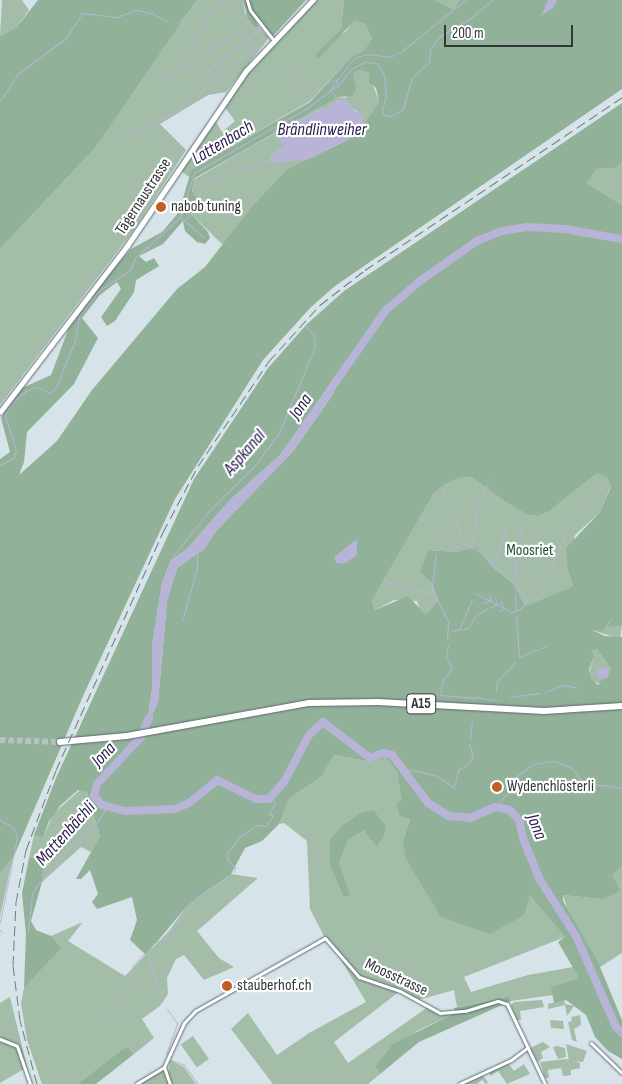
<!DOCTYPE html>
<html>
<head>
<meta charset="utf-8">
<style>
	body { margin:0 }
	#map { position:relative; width:622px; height:1084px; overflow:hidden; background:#d6e4e9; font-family:"Sofia Sans Condensed",sans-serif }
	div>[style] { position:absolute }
	.green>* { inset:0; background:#a3bda9; transform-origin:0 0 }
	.forest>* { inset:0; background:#91b198 }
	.water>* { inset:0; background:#b8b4d8 }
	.round { border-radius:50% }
	.stream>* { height:1px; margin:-0.5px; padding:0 0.5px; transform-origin:0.5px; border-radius:0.5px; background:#b8b4d8 }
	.river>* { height:8px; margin:-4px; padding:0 4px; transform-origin:4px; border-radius:4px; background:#b8b4d8 }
	.trunk-tunnel>* { height:5.5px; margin-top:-2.75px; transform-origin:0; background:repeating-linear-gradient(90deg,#b5c2c6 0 5.5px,transparent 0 8.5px) }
	.roads { filter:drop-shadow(0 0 1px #5e6a6e) drop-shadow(0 0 1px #5e6a6e) }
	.minor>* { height:3px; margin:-1.5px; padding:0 1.5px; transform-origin:1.5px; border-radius:1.5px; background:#fff }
	.tertiary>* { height:4.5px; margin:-2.25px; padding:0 2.25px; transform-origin:2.25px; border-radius:2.25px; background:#fff }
	.trunk>* { height:5.5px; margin:-2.75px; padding:0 2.75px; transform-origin:2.75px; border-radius:2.75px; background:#fff }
	.rail>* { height:1px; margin-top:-0.5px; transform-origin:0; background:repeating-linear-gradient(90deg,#727b7e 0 10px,transparent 0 15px) }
	.dots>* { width:14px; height:14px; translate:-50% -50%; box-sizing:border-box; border:2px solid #fff; border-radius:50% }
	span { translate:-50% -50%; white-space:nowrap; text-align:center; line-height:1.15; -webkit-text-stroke:4.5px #fff; paint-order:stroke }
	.shield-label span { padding:1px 4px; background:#fff; border:1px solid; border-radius:4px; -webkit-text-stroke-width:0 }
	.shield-label { font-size:15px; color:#323839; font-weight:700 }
	.street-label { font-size:16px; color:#323839 }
	.poi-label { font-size:16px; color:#323839 }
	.left { translate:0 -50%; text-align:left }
	.park-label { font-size:16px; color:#1b4f2d }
	.water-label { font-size:18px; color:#2c214f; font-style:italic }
	.scale { position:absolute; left:444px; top:25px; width:129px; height:22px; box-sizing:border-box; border:2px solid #323839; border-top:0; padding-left:6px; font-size:15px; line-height:18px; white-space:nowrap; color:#323839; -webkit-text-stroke:4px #fff; paint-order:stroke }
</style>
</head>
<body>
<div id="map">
	<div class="green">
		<div style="clip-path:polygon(2px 0,22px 0,29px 10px,17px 27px,0 36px)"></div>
		<div style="clip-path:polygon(197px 0,243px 0,245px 13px,269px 38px,226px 92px,208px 95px,160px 124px,186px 150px,133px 231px,0 405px,0 249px,96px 147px)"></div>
		<div style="clip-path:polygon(316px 0,344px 0,341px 29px,329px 42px,346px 31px,355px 19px,365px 24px,372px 39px,364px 52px,352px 56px,310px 101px,229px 148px,213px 148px,208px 158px,189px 177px,178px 169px,214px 118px,222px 132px,235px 121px,223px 105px,246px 73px)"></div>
		<div style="clip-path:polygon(435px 0,460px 0,453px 9px)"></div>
		<div style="clip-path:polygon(evenodd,359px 70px,369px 73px,379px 102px,356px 137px,287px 169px,254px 204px,226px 243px,222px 244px,190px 213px,195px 207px,192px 192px,195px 179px,325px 104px,338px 97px,346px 98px,353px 86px,353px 74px,359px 70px,346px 100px,351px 108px,358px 111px,344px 143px,309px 159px,281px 160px,270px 157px,284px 146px,279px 132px,322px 108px,329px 110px,346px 100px)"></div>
		<div style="clip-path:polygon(622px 163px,622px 205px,587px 183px,597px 169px,614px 168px)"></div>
		<div style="clip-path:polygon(597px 473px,607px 478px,611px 486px,600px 512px,575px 535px,568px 571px,573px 586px,525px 606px,513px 583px,491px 566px,477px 548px,456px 552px,428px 550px,419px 572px,432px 583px,438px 601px,427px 615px,421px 613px,417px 601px,394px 600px,375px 610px,372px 602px,382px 583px,434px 493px,443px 485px,458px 478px,471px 477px,510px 505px,528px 515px,539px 516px,548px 512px)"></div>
		<div style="clip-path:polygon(613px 617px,609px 624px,622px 625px,620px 639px,592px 630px,606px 625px,608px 620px)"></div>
		<div style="clip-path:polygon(591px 649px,597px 649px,611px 669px,600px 684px,593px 681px,589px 674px,593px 659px)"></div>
		<div style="clip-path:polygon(evenodd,334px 755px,372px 762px,386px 758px,397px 772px,410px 819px,403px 841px,530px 894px,565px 937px,464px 977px,471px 992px,528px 975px,573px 967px,579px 978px,552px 987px,553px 995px,511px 1001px,510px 996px,457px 1007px,454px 990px,418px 1000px,400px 991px,334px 1042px,348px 1063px,428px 1007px,440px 1013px,455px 1013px,417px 1031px,375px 1067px,380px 1074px,368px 1084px,273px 1084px,231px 1029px,248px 1013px,277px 1055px,309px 1033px,366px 1002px,340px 958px,325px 938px,310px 909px,307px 841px,284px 823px,279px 824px,289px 799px,322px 776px,334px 755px,373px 810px,365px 831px,348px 838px,339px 864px,344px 824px,361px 812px,373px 810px)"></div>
		<div style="clip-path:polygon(81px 789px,87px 792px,100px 836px,91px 852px,81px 847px,42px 882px,40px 858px,29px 858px,34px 835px,43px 838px,53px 814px)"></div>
		<div style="clip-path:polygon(14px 856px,10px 870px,0 917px,0 873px)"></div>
		<div style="clip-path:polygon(622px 867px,622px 953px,600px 967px,568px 911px,563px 895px,600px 899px,612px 875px)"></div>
		<div style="clip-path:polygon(231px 874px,258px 878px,197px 931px,219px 958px,234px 967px,204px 980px,184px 955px,176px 959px,167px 978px,168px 994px,160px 1006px,142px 1019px,154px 1038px,134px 1054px,127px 1046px,77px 1084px,42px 1084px,27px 1040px,21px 1003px,24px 988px,62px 948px,51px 936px,83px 922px,68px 941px,125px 976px,169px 931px,187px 906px)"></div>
		<div style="clip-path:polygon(10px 997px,27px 1067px,0 1083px,0 1003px)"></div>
		<div style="clip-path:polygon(542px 1000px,544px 1007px,520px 1011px,521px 1020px,517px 1020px,511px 1005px,514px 1002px)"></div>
		<div style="clip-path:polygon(564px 1000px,565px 1004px,574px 1006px,567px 1016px,565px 1005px,548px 1009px,548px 1004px)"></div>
		<div style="clip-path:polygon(580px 1015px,581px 1025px,574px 1029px,577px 1042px,572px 1040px,568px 1022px,572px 1021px,571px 1017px)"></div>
		<div style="clip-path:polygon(550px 1020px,563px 1021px,564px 1029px,551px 1028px)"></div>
		<div style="left:193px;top:1036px;width:28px;height:15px;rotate:55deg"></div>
		<div style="clip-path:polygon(543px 1042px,550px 1047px,541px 1052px,543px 1058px,538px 1062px,530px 1048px)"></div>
		<div style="clip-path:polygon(566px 1044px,587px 1051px,583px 1062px,569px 1061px)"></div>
		<div style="clip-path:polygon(557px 1046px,565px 1048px,566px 1057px,558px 1059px,553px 1047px)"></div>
		<div style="clip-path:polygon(566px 1059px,580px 1063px,580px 1068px,571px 1070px,571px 1075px,563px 1076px,561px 1068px,548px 1070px,549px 1078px,545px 1078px,540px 1062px)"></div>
		<div style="clip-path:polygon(170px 1060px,184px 1067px,196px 1084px,136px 1084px,164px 1067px,168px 1075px)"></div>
		<div style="clip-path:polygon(508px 1063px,514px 1071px,524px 1064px,530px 1074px,507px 1084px,498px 1071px,491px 1076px,488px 1072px)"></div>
		<div style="clip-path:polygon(483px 1076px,488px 1082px,486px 1084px,482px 1080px,477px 1084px,462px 1084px)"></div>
	</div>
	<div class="forest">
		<div style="clip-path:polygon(38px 0,197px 0,96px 147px,0 249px,0 36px,17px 27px)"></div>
		<div style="clip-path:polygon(243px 0,306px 0,271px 38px,250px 11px,259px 27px,255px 27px,248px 19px)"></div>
		<div style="clip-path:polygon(evenodd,344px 0,435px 0,453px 9px,460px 0,622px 0,622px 89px,335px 286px,311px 307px,263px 360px,175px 499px,83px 696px,14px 856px,0 873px,0 459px,10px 452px,1px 418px,20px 389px,51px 375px,73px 317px,100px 284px,131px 249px,162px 232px,179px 212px,191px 171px,208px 158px,213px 148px,229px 148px,310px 102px,352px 56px,364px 51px,372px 39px,365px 24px,355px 20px,317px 60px,316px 54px,341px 29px,344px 0,359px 70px,369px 73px,369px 82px,376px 88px,379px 102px,356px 136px,287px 169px,254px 204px,205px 267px,177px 289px,92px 390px,57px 441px,19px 475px,24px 462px,27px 432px,74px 384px,98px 338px,82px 318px,100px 295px,117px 282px,121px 289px,101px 317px,107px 326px,115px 321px,134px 292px,136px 280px,159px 266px,154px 258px,146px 262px,139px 256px,163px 244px,183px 221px,185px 231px,197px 242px,205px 244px,210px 238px,208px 232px,190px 213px,199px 202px,192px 191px,195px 178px,338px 97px,353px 96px,356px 89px,353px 74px,359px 70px)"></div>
		<div style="clip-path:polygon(evenodd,622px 103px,622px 163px,615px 168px,597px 169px,587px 183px,622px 205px,622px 625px,608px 627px,612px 618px,602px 631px,592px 630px,605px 636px,622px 637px,622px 867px,612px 875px,620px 890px,609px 897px,600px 899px,563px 895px,563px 901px,598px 962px,622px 1020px,622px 1059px,608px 1051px,595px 1037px,586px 1015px,566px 1000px,554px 1003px,551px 987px,579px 978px,558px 942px,565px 937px,530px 895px,524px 915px,490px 934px,441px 917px,406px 859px,403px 841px,410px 819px,400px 816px,396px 805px,402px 800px,397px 772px,386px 758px,372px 762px,334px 755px,322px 776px,289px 799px,279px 824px,262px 841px,245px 848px,231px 874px,187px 906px,146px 955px,130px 940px,137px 920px,132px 897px,97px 909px,92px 902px,98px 894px,90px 870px,81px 879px,76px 879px,100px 836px,87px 792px,78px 790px,60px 806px,49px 821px,43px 838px,34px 835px,56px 778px,194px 479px,268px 368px,307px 324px,344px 291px,622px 103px,328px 387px,334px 393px,293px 451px,216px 531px,204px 549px,177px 568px,167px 600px,158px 702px,147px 726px,152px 689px,152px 646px,162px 583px,171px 560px,187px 549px,230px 500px,280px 455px,328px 387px,622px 103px,597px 473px,607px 478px,611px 487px,600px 512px,566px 548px,568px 571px,573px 586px,525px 606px,513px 583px,491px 566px,477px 547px,456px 552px,428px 550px,419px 572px,432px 583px,438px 601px,426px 615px,408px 596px,375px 610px,372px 602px,382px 583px,434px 493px,444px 485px,458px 478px,471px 477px,510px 505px,528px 515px,539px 516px,548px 512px,597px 473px,622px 103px,597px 649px,611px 669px,598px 685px,591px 678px,589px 670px,594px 656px,591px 650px,597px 649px)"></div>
		<div style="clip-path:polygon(373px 810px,386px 826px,384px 836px,377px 846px,364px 831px,348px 839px,339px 864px,350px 895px,344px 897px,330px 865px,330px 840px,344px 824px,361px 812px)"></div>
		<div style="clip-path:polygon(29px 858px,40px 858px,43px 865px,42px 882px,31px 921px,36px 930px,51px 936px,62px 948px,24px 988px,26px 934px,22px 893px)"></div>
		<div style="clip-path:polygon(510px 996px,511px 1001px,419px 1042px,380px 1074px,375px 1067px,393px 1044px,455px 1013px,454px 1008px)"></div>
		<div style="clip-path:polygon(127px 1046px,134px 1054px,96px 1084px,77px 1084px)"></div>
	</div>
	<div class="water">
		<div style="clip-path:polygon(548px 0,557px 0,553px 8px,541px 16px)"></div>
		<div style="clip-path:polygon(340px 99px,346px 100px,351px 108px,365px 116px,355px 136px,309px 159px,270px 163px,270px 157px,284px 146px,279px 140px,279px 132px,322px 108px,329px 110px,329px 105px)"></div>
		<div style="clip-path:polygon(335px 384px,334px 393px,293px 451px,216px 531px,204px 549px,177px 568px,167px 600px,158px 702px,147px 727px,152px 689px,152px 646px,162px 583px,171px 560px,187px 549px,230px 500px,280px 455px,328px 387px)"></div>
		<div style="clip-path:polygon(357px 539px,357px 555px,344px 564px,336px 563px,334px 557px)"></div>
		<div class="round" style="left:597px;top:667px;width:12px;height:12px"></div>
	</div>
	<div class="stream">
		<div style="left:223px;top:3px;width:3px;rotate:-72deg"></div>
		<div style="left:178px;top:23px;width:31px;rotate:-48deg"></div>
		<div style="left:184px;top:68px;width:67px;rotate:-33.5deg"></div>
		<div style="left:240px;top:31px;width:11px;rotate:38deg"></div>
		<div style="left:249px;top:38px;width:11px;rotate:-38deg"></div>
		<div style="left:258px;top:31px;width:52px;rotate:-143.6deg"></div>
		<div style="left:155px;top:69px;width:16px;rotate:35deg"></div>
		<div style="left:282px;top:71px;width:36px;rotate:32deg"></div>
		<div style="left:336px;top:79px;width:10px;rotate:79deg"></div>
		<div style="left:171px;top:81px;width:88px;rotate:-60.8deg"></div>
		<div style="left:328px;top:83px;width:7px;rotate:-27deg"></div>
		<div style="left:332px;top:87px;width:36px;rotate:-53deg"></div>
		<div style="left:354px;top:58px;width:14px;rotate:-17deg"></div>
		<div style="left:367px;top:54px;width:23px;rotate:7deg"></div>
		<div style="left:390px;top:57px;width:13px;rotate:-27deg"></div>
		<div style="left:402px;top:51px;width:81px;rotate:-39deg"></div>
		<div style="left:315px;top:89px;width:6px;rotate:-18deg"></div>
		<div style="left:329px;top:89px;width:16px;rotate:50deg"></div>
		<div style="left:199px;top:93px;width:11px;rotate:-34deg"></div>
		<div style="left:208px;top:87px;width:15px;rotate:-53deg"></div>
		<div style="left:217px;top:75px;width:40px;rotate:-34deg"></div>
		<div style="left:0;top:101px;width:34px;rotate:-56deg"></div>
		<div style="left:19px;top:73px;width:59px;rotate:-36.7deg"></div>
		<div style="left:66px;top:38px;width:30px;rotate:-57deg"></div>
		<div style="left:82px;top:13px;width:35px;rotate:7deg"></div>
		<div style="left:117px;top:17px;width:20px;rotate:-20deg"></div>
		<div style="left:136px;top:10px;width:16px;rotate:11deg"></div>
		<div style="left:152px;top:13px;width:19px;rotate:28deg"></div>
		<div style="left:123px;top:139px;width:67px;rotate:-28.5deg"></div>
		<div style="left:182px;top:107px;width:34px;rotate:-60deg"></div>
		<div style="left:199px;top:78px;width:62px;rotate:-39.8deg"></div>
		<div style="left:247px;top:38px;width:4px;rotate:27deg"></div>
		<div style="left:251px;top:40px;width:8px;rotate:104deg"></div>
		<div style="left:249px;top:48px;width:7px;rotate:45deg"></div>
		<div style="left:181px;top:218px;width:30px;rotate:40deg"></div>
		<div style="left:186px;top:220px;width:44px;rotate:-61.7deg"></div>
		<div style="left:207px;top:181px;width:28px;rotate:-26deg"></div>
		<div style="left:232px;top:169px;width:11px;rotate:5deg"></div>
		<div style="left:243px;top:170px;width:28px;rotate:-21deg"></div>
		<div style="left:0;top:465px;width:15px;rotate:-28deg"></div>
		<div style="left:13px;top:458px;width:8px;rotate:-67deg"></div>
		<div style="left:16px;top:451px;width:37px;rotate:-107deg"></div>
		<div style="left:5px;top:416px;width:15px;rotate:-62deg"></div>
		<div style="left:12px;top:403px;width:18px;rotate:-41deg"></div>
		<div style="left:26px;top:391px;width:12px;rotate:-20deg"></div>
		<div style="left:37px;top:387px;width:14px;rotate:25deg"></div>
		<div style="left:50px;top:393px;width:8px;rotate:-45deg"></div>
		<div style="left:56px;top:387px;width:50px;rotate:-67.6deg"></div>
		<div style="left:75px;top:341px;width:24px;rotate:-81deg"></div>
		<div style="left:79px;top:317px;width:32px;rotate:-54deg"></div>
		<div style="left:98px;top:291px;width:38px;rotate:-33deg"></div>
		<div style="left:130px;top:270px;width:13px;rotate:-67deg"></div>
		<div style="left:135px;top:258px;width:61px;rotate:-42.3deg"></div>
		<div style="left:180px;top:217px;width:46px;rotate:-72.3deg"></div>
		<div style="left:194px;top:173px;width:130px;rotate:-29.9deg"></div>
		<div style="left:307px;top:108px;width:41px;rotate:-37.1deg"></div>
		<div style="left:340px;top:83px;width:18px;rotate:-52deg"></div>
		<div style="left:351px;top:69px;width:16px;rotate:-27deg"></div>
		<div style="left:365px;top:62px;width:12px;rotate:5deg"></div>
		<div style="left:377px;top:63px;width:14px;rotate:60deg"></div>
		<div style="left:384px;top:75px;width:22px;rotate:85deg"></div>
		<div style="left:386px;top:97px;width:14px;rotate:107deg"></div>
		<div style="left:382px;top:110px;width:5px;rotate:68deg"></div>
		<div style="left:384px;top:115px;width:7px;rotate:8deg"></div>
		<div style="left:391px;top:116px;width:14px;rotate:-30deg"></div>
		<div style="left:403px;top:109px;width:32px;rotate:-74deg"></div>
		<div style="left:412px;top:78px;width:23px;rotate:-43deg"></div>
		<div style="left:429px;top:62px;width:13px;rotate:-86deg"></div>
		<div style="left:430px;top:49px;width:16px;rotate:-52deg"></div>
		<div style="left:440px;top:36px;width:32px;rotate:-30deg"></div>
		<div style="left:468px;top:20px;width:31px;rotate:-40deg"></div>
		<div style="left:493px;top:478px;width:1px;rotate:-45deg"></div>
		<div style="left:442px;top:488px;width:18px;rotate:68deg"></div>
		<div style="left:477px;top:503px;width:22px;rotate:-60deg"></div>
		<div style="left:450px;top:508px;width:38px;rotate:67deg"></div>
		<div style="left:465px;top:543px;width:21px;rotate:31deg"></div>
		<div style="left:483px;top:554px;width:33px;rotate:45deg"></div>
		<div style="left:506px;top:577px;width:9px;rotate:32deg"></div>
		<div style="left:514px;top:582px;width:23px;rotate:56deg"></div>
		<div style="left:421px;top:518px;width:38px;rotate:35deg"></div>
		<div style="left:452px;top:540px;width:5px;rotate:79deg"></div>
		<div style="left:570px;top:524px;width:51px;rotate:-49.8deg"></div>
		<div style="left:472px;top:545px;width:39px;rotate:-83deg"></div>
		<div style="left:458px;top:547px;width:7px;rotate:-34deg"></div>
		<div style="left:516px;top:550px;width:24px;rotate:-78deg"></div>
		<div style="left:436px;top:554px;width:35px;rotate:97deg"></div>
		<div style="left:432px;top:589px;width:37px;rotate:64deg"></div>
		<div style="left:448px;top:622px;width:18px;rotate:93deg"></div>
		<div style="left:173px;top:556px;width:58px;rotate:-51.3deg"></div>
		<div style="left:209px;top:511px;width:65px;rotate:-45deg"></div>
		<div style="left:255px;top:465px;width:38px;rotate:-53deg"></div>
		<div style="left:278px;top:435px;width:95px;rotate:-67.2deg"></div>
		<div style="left:315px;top:347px;width:12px;rotate:-95deg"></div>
		<div style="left:314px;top:335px;width:12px;rotate:-132deg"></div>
		<div style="left:538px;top:560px;width:17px;rotate:45deg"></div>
		<div style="left:494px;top:565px;width:39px;rotate:-73deg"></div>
		<div style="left:514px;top:571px;width:14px;rotate:-30deg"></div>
		<div style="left:546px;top:578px;width:55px;rotate:-65.3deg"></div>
		<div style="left:382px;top:580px;width:55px;rotate:15.8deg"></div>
		<div style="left:514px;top:580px;width:27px;rotate:-86deg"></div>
		<div style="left:475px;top:593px;width:42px;rotate:27.2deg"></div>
		<div style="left:512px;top:612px;width:9px;rotate:-21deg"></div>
		<div style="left:520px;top:609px;width:36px;rotate:-51deg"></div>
		<div style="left:489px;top:594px;width:7px;rotate:74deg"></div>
		<div style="left:515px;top:594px;width:16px;rotate:86deg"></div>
		<div style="left:501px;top:601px;width:6px;rotate:72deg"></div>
		<div style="left:482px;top:603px;width:8px;rotate:-14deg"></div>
		<div style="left:491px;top:607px;width:7px;rotate:-27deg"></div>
		<div style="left:497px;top:604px;width:8px;rotate:-104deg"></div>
		<div style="left:499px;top:611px;width:6px;rotate:-31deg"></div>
		<div style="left:516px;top:616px;width:41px;rotate:85.8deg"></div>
		<div style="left:519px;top:657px;width:31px;rotate:-22deg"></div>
		<div style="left:182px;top:621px;width:55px;rotate:-74.2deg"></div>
		<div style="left:197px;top:568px;width:17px;rotate:-90deg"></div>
		<div style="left:459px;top:629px;width:32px;rotate:-66deg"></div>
		<div style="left:452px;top:631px;width:16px;rotate:-11deg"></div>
		<div style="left:468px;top:628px;width:15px;rotate:-58deg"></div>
		<div style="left:476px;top:615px;width:14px;rotate:-30deg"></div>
		<div style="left:448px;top:645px;width:12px;rotate:99deg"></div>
		<div style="left:446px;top:657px;width:13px;rotate:61deg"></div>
		<div style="left:452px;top:668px;width:17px;rotate:126deg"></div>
		<div style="left:442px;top:682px;width:13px;rotate:99deg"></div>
		<div style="left:440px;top:695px;width:35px;rotate:5deg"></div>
		<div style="left:496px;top:692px;width:10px;rotate:-84deg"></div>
		<div style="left:497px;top:682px;width:28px;rotate:-48deg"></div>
		<div style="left:545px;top:692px;width:19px;rotate:-21deg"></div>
		<div style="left:563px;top:685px;width:15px;rotate:11deg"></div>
		<div style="left:475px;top:697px;width:20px;rotate:9deg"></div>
		<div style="left:510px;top:697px;width:30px;rotate:-8deg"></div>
		<div style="left:470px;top:739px;width:18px;rotate:-84deg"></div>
		<div style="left:404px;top:771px;width:9px;rotate:-6deg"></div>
		<div style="left:413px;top:770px;width:25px;rotate:14deg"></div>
		<div style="left:437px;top:776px;width:21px;rotate:35deg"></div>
		<div style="left:454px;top:788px;width:18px;rotate:-77deg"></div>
		<div style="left:458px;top:770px;width:10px;rotate:-29deg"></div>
		<div style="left:467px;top:765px;width:11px;rotate:-56deg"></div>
		<div style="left:473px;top:756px;width:13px;rotate:-108deg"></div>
		<div style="left:514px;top:778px;width:24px;rotate:-36deg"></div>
		<div style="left:533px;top:764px;width:21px;rotate:-8deg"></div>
		<div style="left:554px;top:761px;width:18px;rotate:22deg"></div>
		<div style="left:571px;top:768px;width:20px;rotate:49deg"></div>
		<div style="left:584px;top:783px;width:38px;rotate:7deg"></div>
		<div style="left:495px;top:807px;width:22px;rotate:-47deg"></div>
		<div style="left:0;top:820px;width:16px;rotate:30deg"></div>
		<div style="left:14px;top:828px;width:9px;rotate:72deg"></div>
		<div style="left:17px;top:837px;width:87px;rotate:101.3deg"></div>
		<div style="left:234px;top:872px;width:5px;rotate:-79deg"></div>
		<div style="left:235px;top:867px;width:9px;rotate:-139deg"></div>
		<div style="left:228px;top:861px;width:8px;rotate:-97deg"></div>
		<div style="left:227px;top:853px;width:22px;rotate:-51deg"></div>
		<div style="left:241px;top:836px;width:19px;rotate:-35deg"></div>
		<div style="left:257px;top:825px;width:9px;rotate:6deg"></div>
		<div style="left:266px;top:826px;width:12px;rotate:-55deg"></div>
		<div style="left:273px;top:816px;width:5px;rotate:-143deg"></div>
		<div style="left:269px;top:813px;width:12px;rotate:-59deg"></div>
		<div style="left:275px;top:803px;width:6px;rotate:-121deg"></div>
		<div style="left:43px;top:878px;width:23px;rotate:-43deg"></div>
		<div style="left:60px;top:862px;width:10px;rotate:-66deg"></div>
		<div style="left:64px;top:853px;width:23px;rotate:-40deg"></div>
		<div style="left:82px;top:838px;width:5px;rotate:-90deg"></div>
		<div style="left:82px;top:833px;width:13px;rotate:-27deg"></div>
		<div style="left:94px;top:827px;width:24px;rotate:-57deg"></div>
		<div style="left:0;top:930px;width:3px;rotate:45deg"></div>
		<div style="left:28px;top:932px;width:39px;rotate:-84deg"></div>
		<div style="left:32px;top:893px;width:14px;rotate:-56deg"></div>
		<div style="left:132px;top:978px;width:13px;rotate:-86deg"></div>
		<div style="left:133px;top:965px;width:18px;rotate:-45deg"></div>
		<div style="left:159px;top:989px;width:39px;rotate:-108deg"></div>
		<div style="left:147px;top:952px;width:11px;rotate:-52deg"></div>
		<div style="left:154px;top:943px;width:12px;rotate:-24deg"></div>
		<div style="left:165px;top:938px;width:51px;rotate:-52.2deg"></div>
		<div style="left:196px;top:898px;width:37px;rotate:-34deg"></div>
		<div style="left:109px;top:1019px;width:42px;rotate:-58.6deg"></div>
		<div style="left:166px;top:1054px;width:33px;rotate:-70deg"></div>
		<div style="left:177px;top:1023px;width:17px;rotate:-126deg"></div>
		<div style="left:171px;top:1060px;width:14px;rotate:21deg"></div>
		<div style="left:184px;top:1065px;width:24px;rotate:54deg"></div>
	</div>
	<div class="river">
		<div style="left:330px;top:390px;width:98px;rotate:-55deg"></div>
		<div style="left:386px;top:310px;width:45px;rotate:-40.5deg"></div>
		<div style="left:420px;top:281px;width:70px;rotate:-35.1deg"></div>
		<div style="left:477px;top:241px;width:27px;rotate:-22deg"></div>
		<div style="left:502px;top:231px;width:26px;rotate:-9deg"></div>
		<div style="left:528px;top:227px;width:37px;rotate:3deg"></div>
		<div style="left:565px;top:229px;width:58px;rotate:10deg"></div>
		<div style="left:149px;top:718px;width:21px;rotate:113deg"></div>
		<div style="left:141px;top:737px;width:64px;rotate:133.1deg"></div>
		<div style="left:97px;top:784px;width:12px;rotate:104deg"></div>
		<div style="left:94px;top:796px;width:12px;rotate:48deg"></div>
		<div style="left:102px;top:805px;width:24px;rotate:15deg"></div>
		<div style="left:125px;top:811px;width:50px;rotate:-2.3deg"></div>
		<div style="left:175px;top:809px;width:15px;rotate:-23deg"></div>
		<div style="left:189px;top:803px;width:36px;rotate:-39deg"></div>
		<div style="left:217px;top:780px;width:43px;rotate:26deg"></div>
		<div style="left:256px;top:799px;width:13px"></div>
		<div style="left:269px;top:799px;width:23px;rotate:-49deg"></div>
		<div style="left:284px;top:782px;width:53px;rotate:-62deg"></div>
		<div style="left:309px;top:735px;width:19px;rotate:-43deg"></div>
		<div style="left:323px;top:722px;width:59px;rotate:37.5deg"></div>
		<div style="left:370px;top:758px;width:15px;rotate:-20deg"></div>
		<div style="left:384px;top:753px;width:8px;rotate:14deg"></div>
		<div style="left:392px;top:755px;width:60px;rotate:53.1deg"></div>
		<div style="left:428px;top:803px;width:25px;rotate:32deg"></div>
		<div style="left:449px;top:816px;width:21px;rotate:5deg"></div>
		<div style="left:470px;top:818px;width:27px;rotate:-24deg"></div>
		<div style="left:495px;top:807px;width:15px;rotate:11deg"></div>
		<div style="left:510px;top:810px;width:13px;rotate:48deg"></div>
		<div style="left:519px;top:820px;width:22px;rotate:77deg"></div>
		<div style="left:524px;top:841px;width:42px;rotate:67.7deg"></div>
		<div style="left:540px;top:880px;width:67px;rotate:57.3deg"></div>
		<div style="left:576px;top:936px;width:99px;rotate:66.3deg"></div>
		<div style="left:616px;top:1027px;width:8px;rotate:45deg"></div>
	</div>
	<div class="trunk-tunnel">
		<div style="left:0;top:740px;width:60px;rotate:1.9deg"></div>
	</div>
	<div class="roads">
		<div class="minor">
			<div style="left:247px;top:0;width:10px;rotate:73deg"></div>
			<div style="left:250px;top:10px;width:37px;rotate:52deg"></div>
			<div style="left:0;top:1039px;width:18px;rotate:22deg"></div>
			<div style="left:17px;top:1046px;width:40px;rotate:71.1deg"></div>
			<div style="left:591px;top:1043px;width:43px;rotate:44.1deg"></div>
			<div style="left:164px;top:1067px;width:18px;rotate:71deg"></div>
			<div style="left:136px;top:1084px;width:33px;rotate:-31deg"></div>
			<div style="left:164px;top:1067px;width:48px;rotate:-65.6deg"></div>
			<div style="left:184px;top:1023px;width:16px;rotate:-47deg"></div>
			<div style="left:195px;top:1011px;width:149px;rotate:-29.3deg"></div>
			<div style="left:325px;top:938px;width:52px;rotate:48.9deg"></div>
			<div style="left:359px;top:977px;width:43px;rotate:18.9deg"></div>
			<div style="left:400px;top:991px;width:46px;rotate:28.8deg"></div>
			<div style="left:440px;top:1013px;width:25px;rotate:-5deg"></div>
			<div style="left:465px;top:1011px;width:34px;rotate:-17deg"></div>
			<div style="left:498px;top:1001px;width:9px;rotate:18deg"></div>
			<div style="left:507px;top:1004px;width:89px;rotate:64.6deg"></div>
			<div style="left:459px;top:1084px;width:57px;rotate:-24.8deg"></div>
			<div style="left:511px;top:1060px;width:21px;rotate:-37deg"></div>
		</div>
		<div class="tertiary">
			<div style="left:0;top:412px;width:209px;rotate:-52.6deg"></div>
			<div style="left:127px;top:246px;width:212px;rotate:-55.8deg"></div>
			<div style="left:246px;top:71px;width:98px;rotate:-46.7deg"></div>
		</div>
		<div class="trunk">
			<div style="left:60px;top:742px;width:67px;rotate:-5.1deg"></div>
			<div style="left:127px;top:736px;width:185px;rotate:-10.3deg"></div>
			<div style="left:309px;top:703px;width:69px;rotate:-0.8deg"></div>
			<div style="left:378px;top:702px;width:166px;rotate:3.1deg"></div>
			<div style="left:544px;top:711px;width:78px;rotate:-3.7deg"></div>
		</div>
	</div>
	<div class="rail">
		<div style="left:37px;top:1084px;width:66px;rotate:-104.9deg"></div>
		<div style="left:20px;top:1020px;width:55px;rotate:-97.3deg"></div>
		<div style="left:13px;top:965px;width:63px;rotate:-87.3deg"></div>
		<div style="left:16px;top:902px;width:53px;rotate:-79.1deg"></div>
		<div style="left:26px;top:850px;width:85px;rotate:-69.4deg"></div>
		<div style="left:56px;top:770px;width:261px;rotate:-65.8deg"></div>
		<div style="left:163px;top:532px;width:75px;rotate:-62.1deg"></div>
		<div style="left:198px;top:466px;width:127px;rotate:-55.9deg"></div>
		<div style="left:269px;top:361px;width:76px;rotate:-47.7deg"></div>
		<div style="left:320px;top:305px;width:57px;rotate:-37.9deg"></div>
		<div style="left:365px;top:270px;width:310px;rotate:-33.9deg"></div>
	</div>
	<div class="dots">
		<div style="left:161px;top:207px;background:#c15e23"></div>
		<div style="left:497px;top:787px;background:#c15e23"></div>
		<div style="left:227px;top:986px;background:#c15e23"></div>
	</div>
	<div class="shield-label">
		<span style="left:421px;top:704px">A15</span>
	</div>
	<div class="street-label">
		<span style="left:144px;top:197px;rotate:-57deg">Tägernaustrasse</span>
		<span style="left:396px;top:978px;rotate:25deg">Moosstrasse</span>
	</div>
	<div class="poi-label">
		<span class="left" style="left:171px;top:207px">nabob tuning</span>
		<span class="left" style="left:507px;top:787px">Wydenchlösterli</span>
		<span class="left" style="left:237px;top:986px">stauberhof.ch</span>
	</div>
	<div class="park-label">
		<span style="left:530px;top:551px">Moosriet</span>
	</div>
	<div class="water-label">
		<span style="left:322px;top:130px">Brändlinweiher</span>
		<span style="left:223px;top:143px;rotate:-31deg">Lattenbach</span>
		<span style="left:301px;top:407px;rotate:-55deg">Jona</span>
		<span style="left:245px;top:453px;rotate:-49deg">Aspkanal</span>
		<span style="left:104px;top:755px;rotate:-46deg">Jona</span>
		<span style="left:536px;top:827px;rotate:68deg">Jona</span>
		<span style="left:66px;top:834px;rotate:-48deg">Mattenbächli</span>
	</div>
	<div class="scale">200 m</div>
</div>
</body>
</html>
